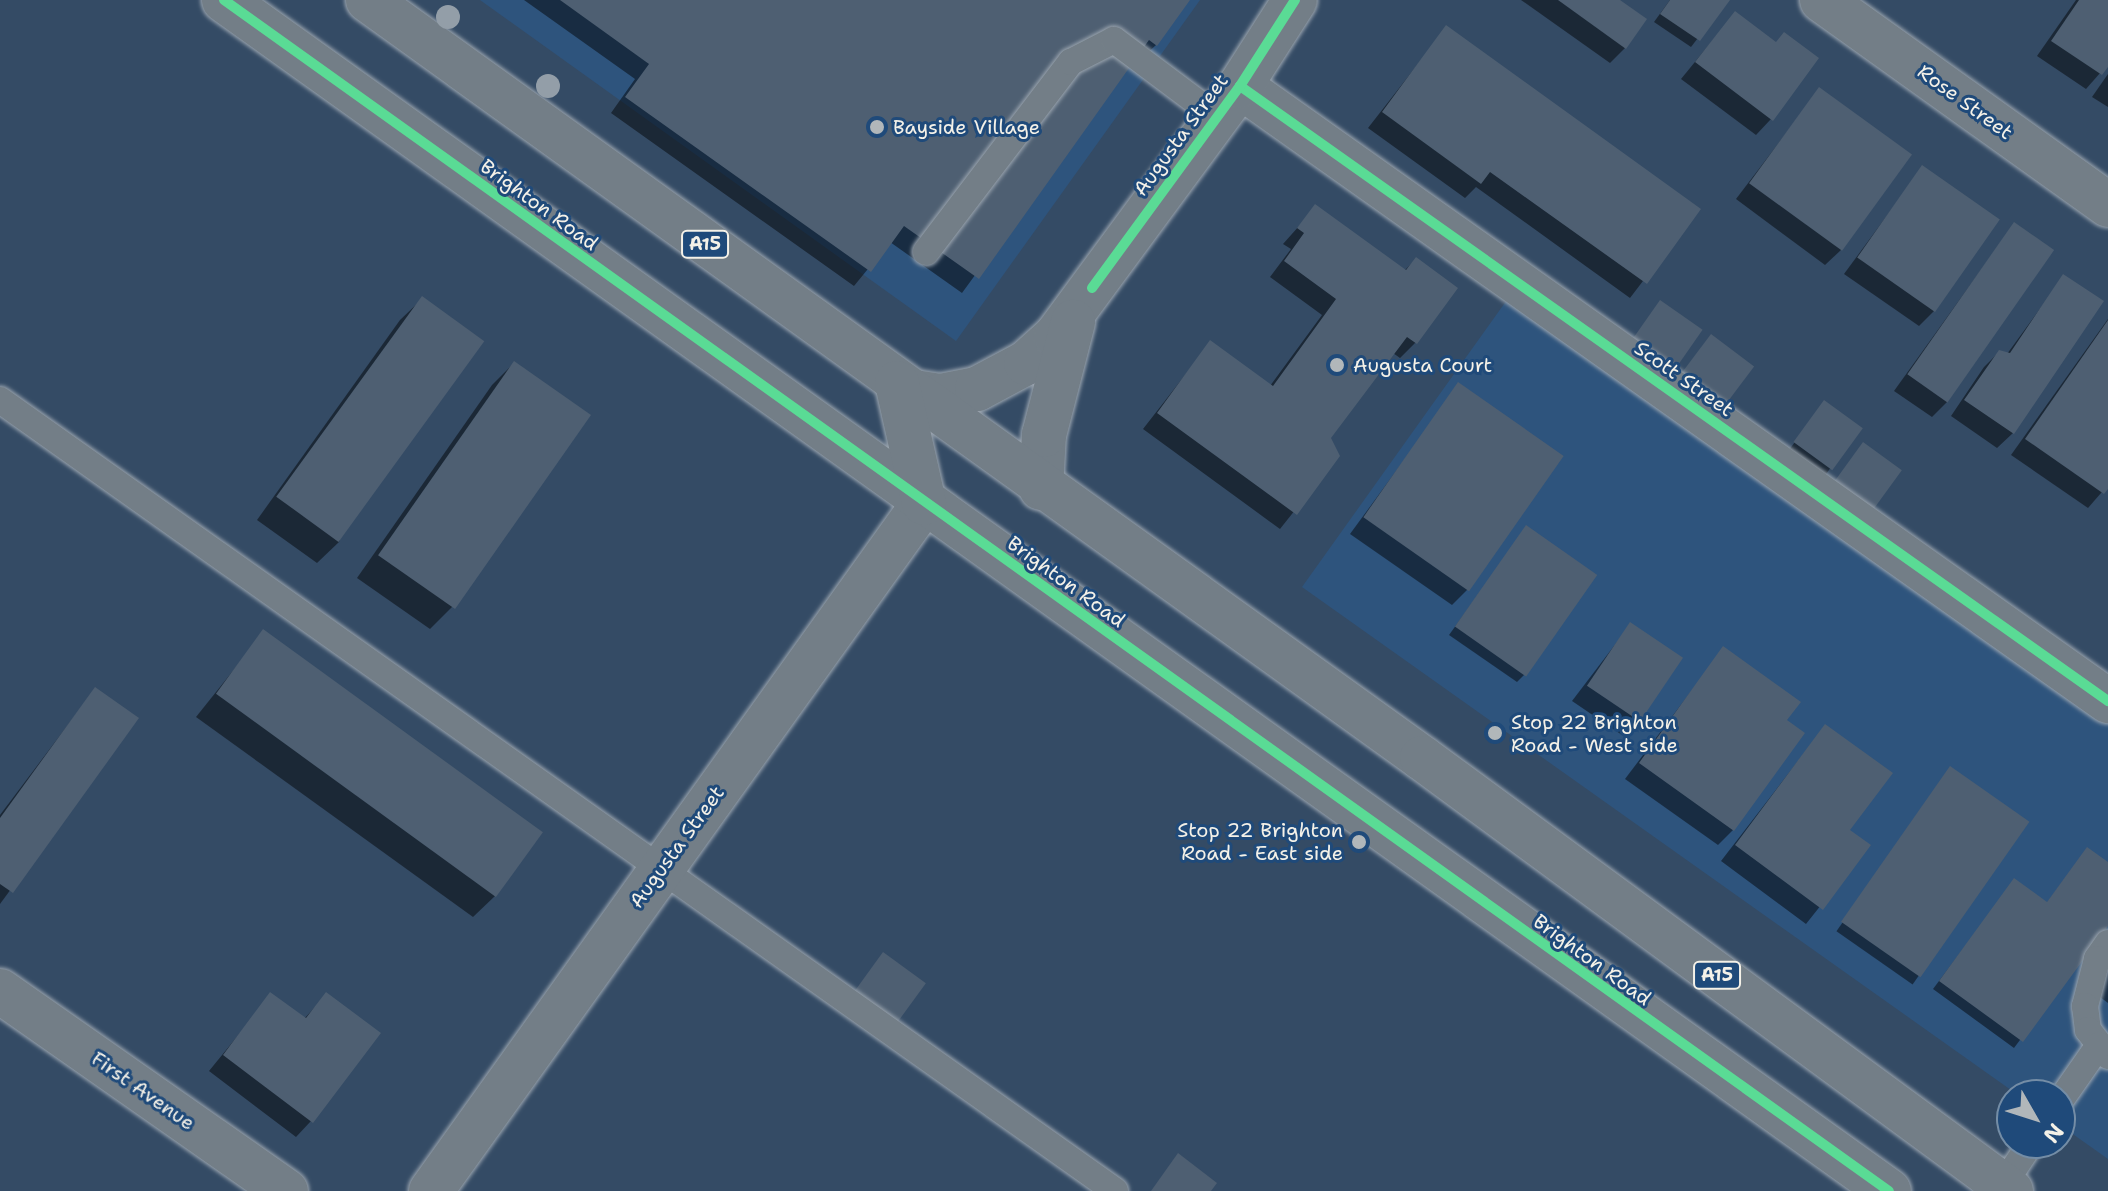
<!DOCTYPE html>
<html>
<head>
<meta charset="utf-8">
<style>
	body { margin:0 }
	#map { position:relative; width:2108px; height:1191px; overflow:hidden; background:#344b65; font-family:"Shantell Sans",sans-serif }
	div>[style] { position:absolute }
	.built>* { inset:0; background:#2e547d }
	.shadow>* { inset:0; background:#0007; transform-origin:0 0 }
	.building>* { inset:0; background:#4e5f72; transform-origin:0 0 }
	.roads { filter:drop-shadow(0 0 2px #9ba5af) drop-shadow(0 0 2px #9ba5af) }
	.lane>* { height:26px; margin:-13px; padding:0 13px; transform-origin:13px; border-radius:13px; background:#737e87 }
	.street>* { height:44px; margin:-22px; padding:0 22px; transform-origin:22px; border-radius:22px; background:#737e87 }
	.primary>* { height:44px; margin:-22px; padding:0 22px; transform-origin:22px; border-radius:22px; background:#737e87 }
	.cycleway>* { height:10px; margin:-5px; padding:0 5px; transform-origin:5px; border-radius:5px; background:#5adb95 }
	.trees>* { width:24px; height:24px; margin:-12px; border-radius:50%; background:#939ea8 }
	.dots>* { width:22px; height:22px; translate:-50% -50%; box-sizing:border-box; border:4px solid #1f4a7a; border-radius:50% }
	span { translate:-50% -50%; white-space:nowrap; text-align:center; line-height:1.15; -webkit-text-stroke:6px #1f4a7a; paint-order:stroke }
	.shield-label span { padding:2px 6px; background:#1f4a7a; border:2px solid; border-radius:6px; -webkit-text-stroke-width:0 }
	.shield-label { font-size:18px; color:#f4f1e8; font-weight:700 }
	.street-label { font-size:20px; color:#f4f1e8 }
	.poi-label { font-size:20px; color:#f4f1e8 }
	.left { translate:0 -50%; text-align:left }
	.right { translate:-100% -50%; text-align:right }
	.north { position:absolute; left:1996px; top:1079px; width:80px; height:80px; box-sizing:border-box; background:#1f4a7a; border:2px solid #748da6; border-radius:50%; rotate:129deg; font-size:22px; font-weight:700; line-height:32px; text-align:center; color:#f4f1e8 }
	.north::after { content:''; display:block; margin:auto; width:28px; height:36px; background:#b1b7ba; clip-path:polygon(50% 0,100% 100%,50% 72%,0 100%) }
</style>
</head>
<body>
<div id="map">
	<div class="built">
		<div style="clip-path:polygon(480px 0,1200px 0,956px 341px)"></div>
		<div style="clip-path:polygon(1529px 269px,2108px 680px,2108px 1159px,2060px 1125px,2060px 1095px,2018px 1095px,1302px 587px)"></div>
	</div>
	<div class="shadow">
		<div style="clip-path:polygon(524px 0,1187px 0,1156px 45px,1140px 60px,1135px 56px,962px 293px,890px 242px,854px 286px,611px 113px,635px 79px)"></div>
		<div style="clip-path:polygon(1521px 0,1617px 0,1625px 48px,1610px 63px)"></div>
		<div style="clip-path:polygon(1670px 0,1727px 0,1691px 47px,1654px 22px)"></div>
		<div style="clip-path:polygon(2076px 0,2108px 0,2108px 64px,2086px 89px,2037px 56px)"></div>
		<div style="clip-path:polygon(1735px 13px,1771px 119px,1756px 135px,1681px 79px)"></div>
		<div style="clip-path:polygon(1446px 28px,1698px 209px,1630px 298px,1476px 187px,1465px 198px,1368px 128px)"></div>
		<div style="clip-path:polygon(2108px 74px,2108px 107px,2092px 97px)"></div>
		<div style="clip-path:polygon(1819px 90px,1841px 250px,1825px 265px,1736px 199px)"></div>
		<div style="clip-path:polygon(1922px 168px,1934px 311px,1919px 326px,1844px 274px)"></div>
		<div style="clip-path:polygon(1316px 207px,1404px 271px,1416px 259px,1455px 288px,1415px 343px,1400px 358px,1393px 353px,1329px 438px,1338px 456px,1280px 529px,1143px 429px,1210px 343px,1270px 386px,1322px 315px,1270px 277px,1291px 249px,1283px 244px)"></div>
		<div style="clip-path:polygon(2014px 224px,1947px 402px,1932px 417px,1894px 391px)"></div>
		<div style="clip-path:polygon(2064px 276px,2013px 433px,1997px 448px,1951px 416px,1984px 367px,1999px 352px,2007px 354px)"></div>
		<div style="clip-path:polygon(422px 299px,339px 542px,317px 563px,257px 520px,400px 320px)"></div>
		<div style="clip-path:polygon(2108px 319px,2108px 485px,2088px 508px,2011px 455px)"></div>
		<div style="clip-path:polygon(514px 363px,452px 607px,430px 629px,357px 578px,492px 385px)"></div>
		<div style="clip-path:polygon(1459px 385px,1467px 590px,1452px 605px,1350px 534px)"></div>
		<div style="left:1824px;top:402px;width:44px;height:61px;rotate:36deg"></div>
		<div style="clip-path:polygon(1526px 528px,1524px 675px,1517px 682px,1449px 635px)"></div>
		<div style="clip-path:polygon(1630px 625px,1637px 720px,1622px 735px,1572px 701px)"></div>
		<div style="clip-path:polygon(264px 632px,495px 896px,473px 917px,196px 717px)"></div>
		<div style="clip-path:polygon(1723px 649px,1733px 830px,1718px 845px,1625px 779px)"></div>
		<div style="clip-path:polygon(95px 689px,136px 719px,0 904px,0 815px)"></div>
		<div style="clip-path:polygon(1825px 726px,1848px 830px,1868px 846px,1806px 924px,1721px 861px)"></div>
		<div style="left:1950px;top:769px;width:93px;height:198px;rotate:35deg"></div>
		<div style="clip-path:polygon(2087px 849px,2108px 864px,2108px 922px,2014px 1048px,1933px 989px,2014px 881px,2046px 904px)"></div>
		<div style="clip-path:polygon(2108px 953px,2108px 1003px,2085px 986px)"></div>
		<div style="clip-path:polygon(271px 995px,304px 1019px,326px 995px,311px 1121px,296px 1137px,209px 1071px)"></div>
	</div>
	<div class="building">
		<div style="clip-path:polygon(560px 0,1190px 0,1157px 46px,1149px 40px,979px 279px,904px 226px,871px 272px,625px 97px,649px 64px)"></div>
		<div style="clip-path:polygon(1558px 0,1620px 0,1647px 19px,1626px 49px)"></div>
		<div style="clip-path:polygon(1670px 0,1730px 0,1700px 41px,1660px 14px)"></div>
		<div style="clip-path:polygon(2079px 0,2108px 0,2108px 67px,2102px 75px,2051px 41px)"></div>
		<div style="clip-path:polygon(1735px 11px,1776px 42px,1784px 32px,1819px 58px,1773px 121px,1695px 62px)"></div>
		<div style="clip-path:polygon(1446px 25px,1701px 209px,1647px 284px,1490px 172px,1481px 184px,1382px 112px)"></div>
		<div style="left:1819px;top:87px;width:115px;height:119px;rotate:36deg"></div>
		<div style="left:1922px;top:165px;width:95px;height:113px;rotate:35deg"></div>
		<div style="clip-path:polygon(1315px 204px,1406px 270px,1416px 257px,1458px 288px,1417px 344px,1407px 337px,1331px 438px,1340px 456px,1297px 515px,1157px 413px,1210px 340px,1273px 386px,1336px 299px,1284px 261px,1304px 233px,1297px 228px)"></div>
		<div style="left:2014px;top:222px;width:49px;height:186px;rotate:35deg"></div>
		<div style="clip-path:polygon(2063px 274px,2104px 301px,2014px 434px,1964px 400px,1999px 350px,2010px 353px)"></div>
		<div style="left:422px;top:296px;width:77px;height:248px;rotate:36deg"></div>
		<div style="left:1660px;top:300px;width:52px;height:48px;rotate:35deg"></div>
		<div style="clip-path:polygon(2108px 320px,2108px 489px,2104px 494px,2025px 439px)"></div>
		<div style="left:1711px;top:334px;width:54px;height:50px;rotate:37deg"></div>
		<div style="left:514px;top:361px;width:94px;height:237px;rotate:35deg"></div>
		<div style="left:1458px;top:382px;width:129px;height:165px;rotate:35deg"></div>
		<div style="left:1824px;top:400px;width:48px;height:52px;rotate:36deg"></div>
		<div style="left:1863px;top:442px;width:48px;height:53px;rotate:36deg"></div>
		<div style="left:1526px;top:525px;width:87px;height:124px;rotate:35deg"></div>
		<div style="left:1630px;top:622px;width:64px;height:77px;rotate:34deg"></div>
		<div style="left:263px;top:629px;width:346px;height:80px;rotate:36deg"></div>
		<div style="clip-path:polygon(1723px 646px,1801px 702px,1787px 720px,1805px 733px,1734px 831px,1639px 763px)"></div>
		<div style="clip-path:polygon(95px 687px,139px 718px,13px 893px,0 884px,0 818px)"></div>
		<div style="clip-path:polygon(1825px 724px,1893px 773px,1850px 830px,1871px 845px,1823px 910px,1735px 845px)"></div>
		<div style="left:1950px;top:766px;width:97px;height:190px;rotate:35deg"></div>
		<div style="clip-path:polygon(2087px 847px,2108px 862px,2108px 926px,2023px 1042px,1939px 981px,2014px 878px,2047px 902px)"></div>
		<div style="left:883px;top:952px;width:53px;height:49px;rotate:36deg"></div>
		<div style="clip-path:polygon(270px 992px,306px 1018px,326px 992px,381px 1033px,313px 1123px,223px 1055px)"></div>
		<div style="clip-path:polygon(1178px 1153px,1217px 1183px,1211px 1191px,1151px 1191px)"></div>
	</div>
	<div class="roads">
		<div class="lane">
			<div style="left:926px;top:252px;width:239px;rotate:-52.7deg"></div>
			<div style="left:1071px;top:62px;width:48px;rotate:-27.1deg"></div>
			<div style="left:1114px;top:40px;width:129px;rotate:36.8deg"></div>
			<div style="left:0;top:400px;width:1367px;rotate:35.35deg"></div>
			<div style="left:2108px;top:943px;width:19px;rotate:125deg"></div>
			<div style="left:2097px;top:959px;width:49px;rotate:104.3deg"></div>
			<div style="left:2085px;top:1006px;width:24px;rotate:83deg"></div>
			<div style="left:2088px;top:1030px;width:33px;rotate:52deg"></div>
			<div style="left:2060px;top:1101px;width:68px;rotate:-55.1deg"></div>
			<div style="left:2003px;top:1185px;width:50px;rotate:-56.3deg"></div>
		</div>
		<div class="street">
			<div style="left:1822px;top:0;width:352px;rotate:35.6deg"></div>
			<div style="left:1240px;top:86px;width:1064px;rotate:35.32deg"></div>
			<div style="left:908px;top:391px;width:32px;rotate:9deg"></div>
			<div style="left:940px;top:396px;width:38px;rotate:-11deg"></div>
			<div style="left:977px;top:389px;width:55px;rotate:-28deg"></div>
			<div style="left:1026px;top:363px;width:40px;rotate:-42deg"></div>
			<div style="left:1056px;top:336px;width:310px;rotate:-53.6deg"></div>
			<div style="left:1240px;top:86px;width:102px;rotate:-57.4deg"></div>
			<div style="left:1041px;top:488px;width:53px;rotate:-86.8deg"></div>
			<div style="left:1044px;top:435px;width:117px;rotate:-75.6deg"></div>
			<div style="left:0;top:991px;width:349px;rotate:35deg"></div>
			<div style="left:431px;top:1191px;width:846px;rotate:-54.38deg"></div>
		</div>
		<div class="primary">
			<div style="left:224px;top:0;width:2047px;rotate:35.58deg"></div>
			<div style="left:368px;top:0;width:1298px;rotate:35.72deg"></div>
			<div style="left:1422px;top:758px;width:731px;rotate:36.32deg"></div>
			<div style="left:897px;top:383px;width:123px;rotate:77.3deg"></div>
		</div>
	</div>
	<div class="cycleway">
		<div style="left:224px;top:0;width:2047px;rotate:35.58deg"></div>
		<div style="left:1240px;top:86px;width:1064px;rotate:35.32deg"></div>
		<div style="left:1092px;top:288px;width:250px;rotate:-53.8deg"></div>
		<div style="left:1240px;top:86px;width:102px;rotate:-57.4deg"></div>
	</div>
	<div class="trees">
		<div style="left:448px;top:17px"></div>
		<div style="left:548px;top:86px"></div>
	</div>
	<div class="dots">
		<div style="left:877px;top:127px;background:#b1b7ba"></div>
		<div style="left:1337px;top:365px;background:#b1b7ba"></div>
		<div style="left:1495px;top:733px;background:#b1b7ba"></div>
		<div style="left:1359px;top:842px;background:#b1b7ba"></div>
	</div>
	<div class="shield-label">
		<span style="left:705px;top:244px">A15</span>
		<span style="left:1717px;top:975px">A15</span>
	</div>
	<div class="street-label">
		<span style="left:1965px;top:102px;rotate:36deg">Rose Street</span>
		<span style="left:1181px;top:135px;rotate:-54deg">Augusta Street</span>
		<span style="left:539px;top:205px;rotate:36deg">Brighton Road</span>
		<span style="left:1684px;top:379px;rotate:35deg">Scott Street</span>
		<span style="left:1066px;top:582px;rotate:36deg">Brighton Road</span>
		<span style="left:677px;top:847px;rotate:-54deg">Augusta Street</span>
		<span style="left:1592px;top:960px;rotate:36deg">Brighton Road</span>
		<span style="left:143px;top:1091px;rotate:35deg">First Avenue</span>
	</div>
	<div class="poi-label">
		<span class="left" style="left:893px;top:127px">Bayside Village</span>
		<span class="left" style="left:1353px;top:365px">Augusta Court</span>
		<span class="left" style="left:1511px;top:734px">Stop 22 Brighton<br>Road - West side</span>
		<span class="right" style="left:1343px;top:842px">Stop 22 Brighton<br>Road - East side</span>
	</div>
	<div class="north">N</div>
</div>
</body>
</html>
